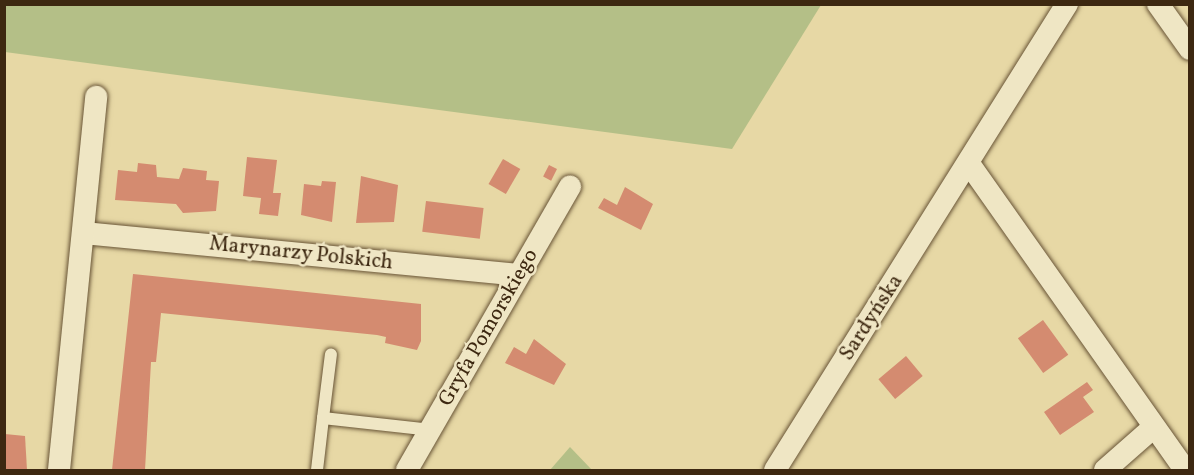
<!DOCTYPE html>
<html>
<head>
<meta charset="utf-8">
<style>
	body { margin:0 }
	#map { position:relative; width:1194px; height:475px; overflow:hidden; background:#e7d8a5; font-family:Vollkorn,serif }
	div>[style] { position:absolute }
	.green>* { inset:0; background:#b4bf87 }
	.building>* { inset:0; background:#d48b70; transform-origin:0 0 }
	.roads { filter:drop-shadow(0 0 2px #685436) drop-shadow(0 0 2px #685436) }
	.service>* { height:12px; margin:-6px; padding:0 6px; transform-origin:6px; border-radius:6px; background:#efe6c4 }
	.minor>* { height:22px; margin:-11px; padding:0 11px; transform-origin:11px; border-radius:11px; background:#efe6c4 }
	span { translate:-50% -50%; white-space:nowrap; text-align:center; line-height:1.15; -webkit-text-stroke:5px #efe6c4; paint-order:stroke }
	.street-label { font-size:21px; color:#3d2811 }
	.frame { position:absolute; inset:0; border:6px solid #3d2811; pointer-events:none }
</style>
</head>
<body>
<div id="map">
	<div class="green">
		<div style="clip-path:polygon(4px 5px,5px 4px,821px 5px,732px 149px,5px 52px)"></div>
		<div style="clip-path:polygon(570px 447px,592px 470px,550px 470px)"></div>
	</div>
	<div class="building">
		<div style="clip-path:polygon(247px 157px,277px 160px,273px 193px,281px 193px,278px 216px,259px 214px,261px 198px,243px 196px)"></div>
		<div style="left:503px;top:159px;width:20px;height:29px;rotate:30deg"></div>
		<div style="clip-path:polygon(138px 163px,156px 165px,157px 177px,179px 179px,183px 168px,207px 171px,206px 180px,219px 181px,216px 211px,183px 213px,176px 204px,115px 200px,118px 170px,137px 172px)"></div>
		<div style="left:549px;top:165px;width:9px;height:13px;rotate:27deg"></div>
		<div style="clip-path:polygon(361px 176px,398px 185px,394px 222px,356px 223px)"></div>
		<div style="clip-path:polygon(322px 181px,336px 182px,332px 222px,301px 215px,304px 184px,321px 186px)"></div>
		<div style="clip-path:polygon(625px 187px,653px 204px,641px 230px,598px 208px,604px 198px,617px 205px)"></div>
		<div style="left:426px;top:201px;width:58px;height:31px;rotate:7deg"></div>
		<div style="clip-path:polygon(133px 274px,421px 304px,421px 341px,417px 350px,385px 343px,386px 337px,377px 335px,161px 313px,156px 362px,151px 362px,145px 470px,112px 470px)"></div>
		<div style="left:1043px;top:320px;width:43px;height:31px;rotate:54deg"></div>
		<div style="clip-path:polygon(534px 339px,566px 364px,554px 385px,505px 363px,514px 347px,526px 354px)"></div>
		<div style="left:906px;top:356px;width:26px;height:36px;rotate:50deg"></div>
		<div style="clip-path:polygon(1087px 382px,1093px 390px,1083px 397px,1094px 412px,1060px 435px,1044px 412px)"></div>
		<div style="clip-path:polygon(5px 434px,25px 436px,27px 470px,4px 470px)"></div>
	</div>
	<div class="roads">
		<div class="service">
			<div style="left:323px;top:418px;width:64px;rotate:-82.9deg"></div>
			<div style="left:317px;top:470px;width:52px;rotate:-83.4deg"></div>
			<div style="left:323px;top:418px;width:109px;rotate:6.3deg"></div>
		</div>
		<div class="minor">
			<div style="left:1158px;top:4px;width:55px;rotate:54.6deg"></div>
			<div style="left:970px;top:165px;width:373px;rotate:54.8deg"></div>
			<div style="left:84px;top:233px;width:436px;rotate:5.5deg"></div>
			<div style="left:59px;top:470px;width:375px;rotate:-84.3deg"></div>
			<div style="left:407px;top:470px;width:327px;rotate:-60.1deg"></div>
			<div style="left:775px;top:470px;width:550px;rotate:-57.93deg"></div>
			<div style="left:1105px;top:470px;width:65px;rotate:-41.3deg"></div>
		</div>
	</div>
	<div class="street-label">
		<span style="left:301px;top:254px;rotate:6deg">Marynarzy Polskich</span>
		<span style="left:872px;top:318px;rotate:-57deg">Sardyńska</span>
		<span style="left:489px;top:328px;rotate:-60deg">Gryfa Pomorskiego</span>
	</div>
	<div class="frame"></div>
</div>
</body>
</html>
